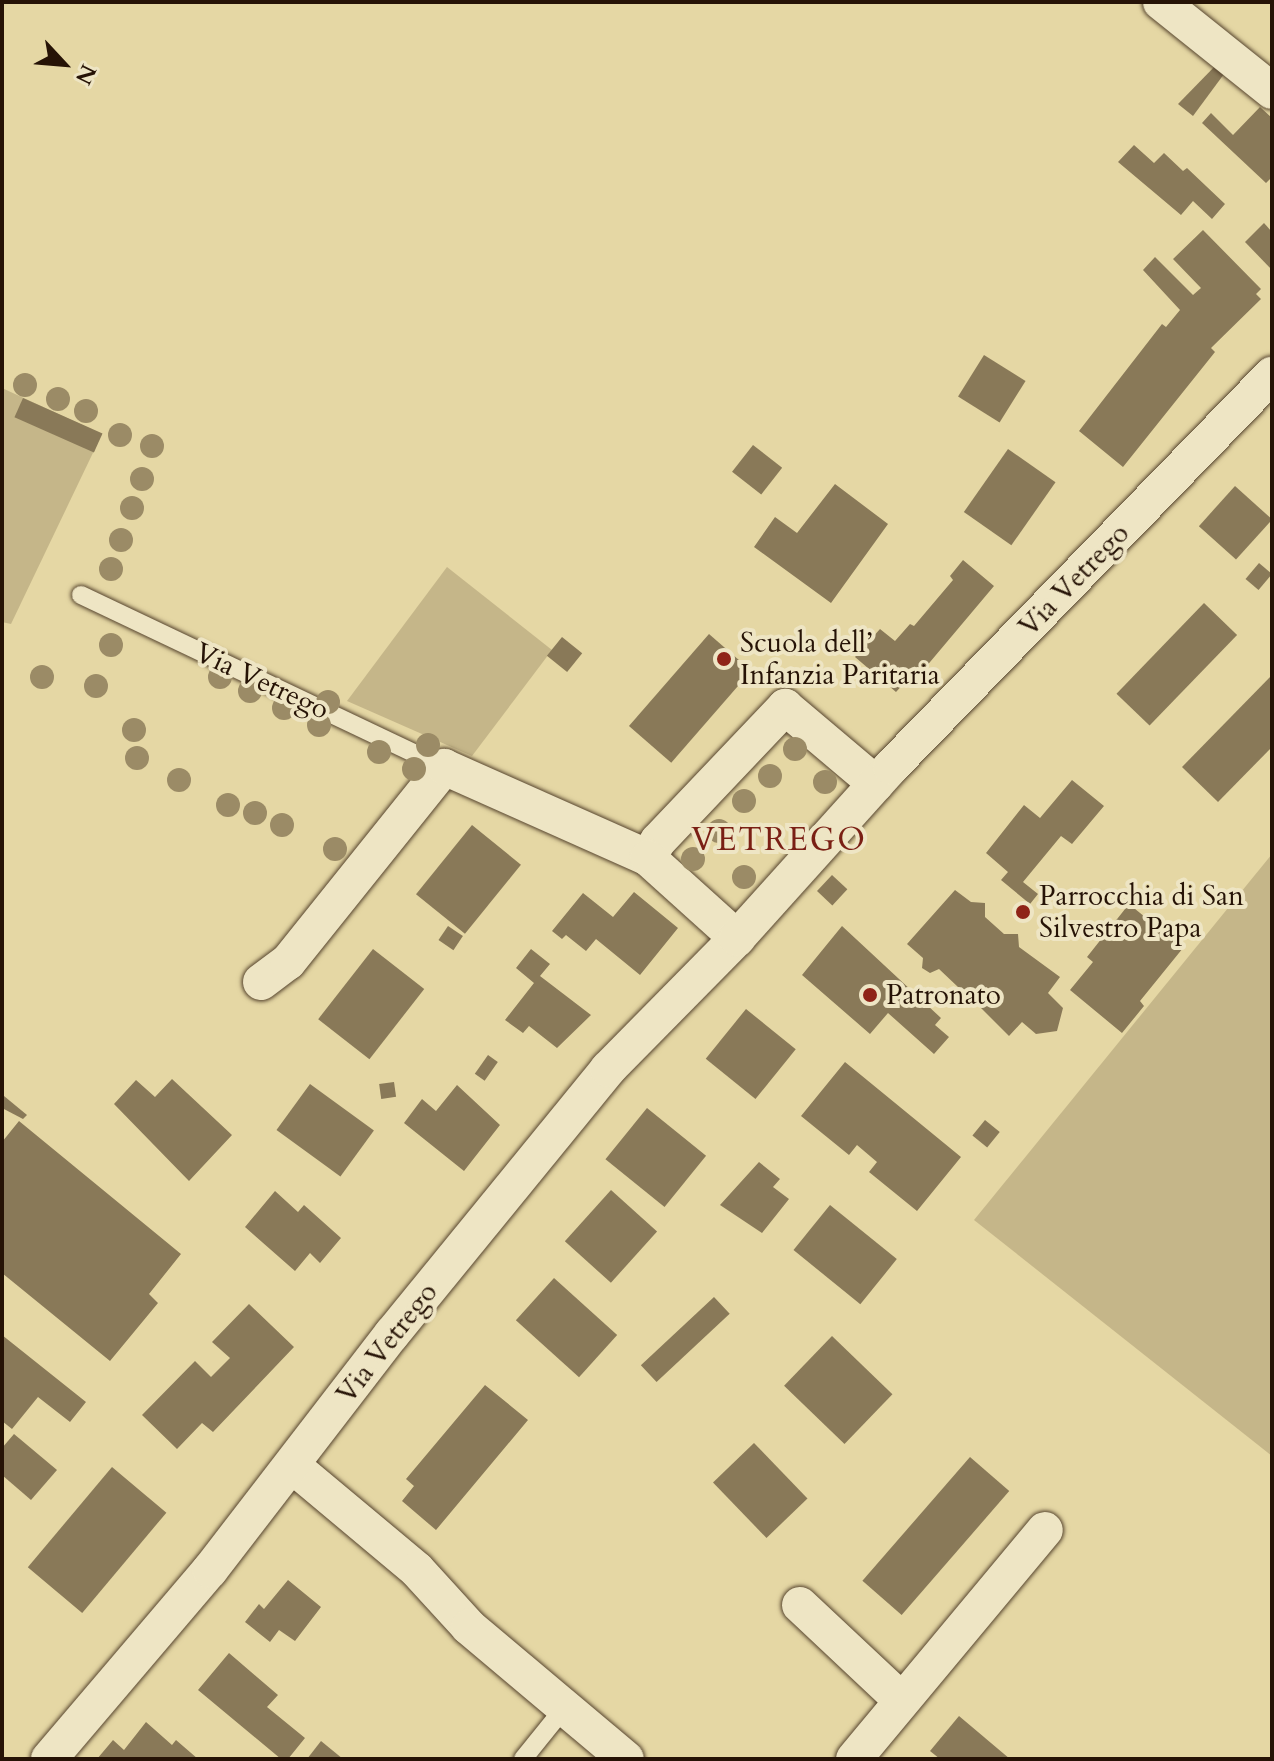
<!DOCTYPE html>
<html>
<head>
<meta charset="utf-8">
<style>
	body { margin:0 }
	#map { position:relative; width:1274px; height:1761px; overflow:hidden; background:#e5d7a4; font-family:Cardo,serif }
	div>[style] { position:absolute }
	.green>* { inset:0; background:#c5b689 }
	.building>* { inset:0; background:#897958; transform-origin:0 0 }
	.roads { filter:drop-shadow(0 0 2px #56442e) drop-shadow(0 0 2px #56442e) }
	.service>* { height:18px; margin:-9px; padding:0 9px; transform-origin:9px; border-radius:9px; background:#eee5c4 }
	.minor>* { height:36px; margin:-18px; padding:0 18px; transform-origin:18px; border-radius:18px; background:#eee5c4 }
	.trees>* { width:24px; height:24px; margin:-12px; border-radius:50%; background:#9b8b66 }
	.dots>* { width:22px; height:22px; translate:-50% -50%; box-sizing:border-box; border:4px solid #eee5c4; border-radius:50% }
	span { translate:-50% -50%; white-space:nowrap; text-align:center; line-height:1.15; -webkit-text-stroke:8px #eee5c4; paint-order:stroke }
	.street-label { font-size:28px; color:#261306 }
	.poi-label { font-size:28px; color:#261306 }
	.left { translate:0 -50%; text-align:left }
	.quarter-label { font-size:32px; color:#7a1f14; letter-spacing:2px }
	.frame { position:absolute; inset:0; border:4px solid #261306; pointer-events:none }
	.north { position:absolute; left:24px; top:24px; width:80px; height:80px; -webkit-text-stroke:6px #eee5c4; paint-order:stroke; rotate:116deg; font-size:22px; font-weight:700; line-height:32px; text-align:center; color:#261306 }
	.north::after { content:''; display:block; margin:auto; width:28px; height:36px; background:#261306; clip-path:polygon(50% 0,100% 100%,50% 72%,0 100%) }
</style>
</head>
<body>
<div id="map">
	<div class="green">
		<div style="clip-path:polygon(2px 388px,102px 434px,11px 624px,2px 622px)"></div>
		<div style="clip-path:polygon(447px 567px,552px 650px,472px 756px,347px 701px)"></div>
		<div style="clip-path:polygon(1272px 854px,1272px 1456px,974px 1220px)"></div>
	</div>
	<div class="building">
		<div style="clip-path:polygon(1218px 63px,1227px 70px,1193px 116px,1178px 104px)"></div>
		<div style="clip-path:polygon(1260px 107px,1272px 118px,1272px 177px,1266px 183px,1202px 123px,1211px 113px,1233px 135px)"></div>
		<div style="clip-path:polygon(1134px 145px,1154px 163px,1164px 153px,1183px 171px,1187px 168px,1225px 204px,1212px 219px,1193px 201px,1181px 215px,1118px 162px)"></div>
		<div style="clip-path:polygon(1264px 223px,1272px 232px,1272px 270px,1245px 242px)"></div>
		<div style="clip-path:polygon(1203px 230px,1261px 289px,1256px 294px,1261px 299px,1211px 348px,1215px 352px,1123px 467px,1079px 431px,1162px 324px,1166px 327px,1180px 310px,1143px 270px,1155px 257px,1193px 295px,1201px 288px,1173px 259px)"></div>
		<div style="left:984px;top:355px;width:49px;height:49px;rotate:32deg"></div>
		<div style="left:23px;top:398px;width:87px;height:21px;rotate:24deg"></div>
		<div style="left:753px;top:445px;width:37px;height:34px;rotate:38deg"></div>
		<div style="left:1008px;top:449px;width:58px;height:77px;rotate:35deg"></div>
		<div style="clip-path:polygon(835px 484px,888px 524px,831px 603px,754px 547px,775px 517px,797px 533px)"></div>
		<div style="left:1235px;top:486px;width:50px;height:54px;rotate:42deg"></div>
		<div style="clip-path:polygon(963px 560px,994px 586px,925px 668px,920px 666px,896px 692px,855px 657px,880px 629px,895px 641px,910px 624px,914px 626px,953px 580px,950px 576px)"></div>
		<div style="left:1259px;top:563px;width:17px;height:21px;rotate:40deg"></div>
		<div style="left:1204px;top:603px;width:46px;height:126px;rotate:44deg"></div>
		<div style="left:709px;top:634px;width:56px;height:122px;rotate:41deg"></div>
		<div style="left:562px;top:637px;width:26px;height:24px;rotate:39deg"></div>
		<div style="clip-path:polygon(1272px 675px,1272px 747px,1218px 802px,1182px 767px)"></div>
		<div style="clip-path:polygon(1072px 780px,1104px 806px,1072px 844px,1061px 836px,1023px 882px,1038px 894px,1030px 904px,1001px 880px,1008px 872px,986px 853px,1024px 805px,1040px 818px)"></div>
		<div style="left:472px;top:825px;width:63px;height:89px;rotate:39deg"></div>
		<div style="left:832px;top:875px;width:21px;height:22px;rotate:43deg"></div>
		<div style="clip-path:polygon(955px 890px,971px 902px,985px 903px,985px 917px,1004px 934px,1018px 934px,1019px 947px,1060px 977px,1048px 993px,1063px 1008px,1057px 1031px,1036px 1034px,1022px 1022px,1009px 1036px,973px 1000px,969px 1004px,960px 1000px,958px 987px,939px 969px,930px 973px,922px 968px,923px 958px,907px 944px)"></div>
		<div style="clip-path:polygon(634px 892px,678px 928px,640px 975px,596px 939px,586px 951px,566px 935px,562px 939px,552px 931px,583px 893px,613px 917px)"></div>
		<div style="clip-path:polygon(1129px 904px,1183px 948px,1140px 1001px,1144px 1006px,1122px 1033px,1070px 990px,1093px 962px,1087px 957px)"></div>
		<div style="left:448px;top:926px;width:18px;height:17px;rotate:34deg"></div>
		<div style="clip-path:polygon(842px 926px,941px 1018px,935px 1025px,949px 1037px,934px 1054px,888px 1013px,870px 1034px,802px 975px)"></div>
		<div style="left:373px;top:949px;width:65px;height:89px;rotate:38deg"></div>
		<div style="clip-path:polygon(531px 949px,550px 964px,540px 976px,591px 1015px,557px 1048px,529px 1026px,523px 1033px,505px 1020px,534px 983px,516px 968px)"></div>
		<div style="left:746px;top:1009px;width:64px;height:64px;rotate:39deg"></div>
		<div style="left:488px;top:1055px;width:12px;height:23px;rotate:35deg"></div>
		<div style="clip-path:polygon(845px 1062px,961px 1157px,917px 1211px,869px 1172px,877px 1162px,857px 1145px,849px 1155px,801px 1116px)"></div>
		<div style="clip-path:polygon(172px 1079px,232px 1135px,189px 1181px,114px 1104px,136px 1080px,155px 1097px)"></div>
		<div style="left:394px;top:1082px;width:15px;height:15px;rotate:82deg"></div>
		<div style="left:310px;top:1084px;width:79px;height:57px;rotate:36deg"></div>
		<div style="clip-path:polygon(457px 1085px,500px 1125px,464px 1171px,404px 1123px,422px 1099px,436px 1111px)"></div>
		<div style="clip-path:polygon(4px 1096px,27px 1115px,23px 1119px,2px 1108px)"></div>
		<div style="left:647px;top:1108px;width:76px;height:66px;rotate:39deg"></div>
		<div style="left:985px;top:1120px;width:19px;height:20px;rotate:39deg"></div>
		<div style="clip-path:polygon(19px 1121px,181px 1254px,149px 1294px,158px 1303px,110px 1361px,2px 1273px,2px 1142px)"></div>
		<div style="clip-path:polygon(759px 1162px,780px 1179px,773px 1187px,789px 1199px,762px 1233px,720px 1205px)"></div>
		<div style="left:611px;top:1190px;width:62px;height:69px;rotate:42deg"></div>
		<div style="clip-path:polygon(275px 1191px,298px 1212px,304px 1205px,341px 1238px,320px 1263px,310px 1253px,295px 1271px,245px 1227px)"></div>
		<div style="left:830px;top:1205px;width:86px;height:58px;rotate:39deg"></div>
		<div style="left:554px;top:1278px;width:85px;height:57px;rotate:42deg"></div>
		<div style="left:714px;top:1297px;width:23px;height:100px;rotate:47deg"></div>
		<div style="clip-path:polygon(249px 1304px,294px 1347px,213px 1432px,202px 1423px,177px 1449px,142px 1415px,195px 1361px,211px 1377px,230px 1358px,212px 1342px)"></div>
		<div style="clip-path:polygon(2px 1335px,86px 1402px,70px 1422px,38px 1397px,12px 1429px,2px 1421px)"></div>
		<div style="left:832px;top:1336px;width:84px;height:69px;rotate:44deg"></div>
		<div style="clip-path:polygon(485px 1385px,528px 1420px,436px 1530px,402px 1501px,414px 1486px,406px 1479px)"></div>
		<div style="clip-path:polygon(14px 1434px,57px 1470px,31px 1500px,2px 1475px,2px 1448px)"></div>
		<div style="left:754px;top:1443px;width:77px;height:57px;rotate:46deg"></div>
		<div style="left:970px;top:1457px;width:52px;height:164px;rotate:41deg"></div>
		<div style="left:112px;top:1467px;width:71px;height:131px;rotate:40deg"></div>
		<div style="clip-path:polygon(288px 1580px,321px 1607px,295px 1641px,279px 1630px,270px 1642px,245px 1622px,259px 1604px,264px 1609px)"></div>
		<div style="clip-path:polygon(229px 1653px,278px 1695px,267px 1707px,305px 1738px,288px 1759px,281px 1759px,198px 1690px)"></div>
		<div style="clip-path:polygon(959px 1716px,1010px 1759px,940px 1759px,930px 1751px)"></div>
		<div style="clip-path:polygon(146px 1722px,172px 1745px,176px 1740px,198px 1759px,97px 1759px,113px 1740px,124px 1750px)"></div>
		<div style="clip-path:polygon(321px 1741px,343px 1759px,307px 1759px)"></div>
	</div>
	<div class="roads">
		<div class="service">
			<div style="left:81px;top:595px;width:402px;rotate:25.4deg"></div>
			<div style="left:523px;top:1759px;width:67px;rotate:-51.1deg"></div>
		</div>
		<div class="minor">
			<div style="left:1161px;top:2px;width:142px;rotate:38.7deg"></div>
			<div style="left:648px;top:858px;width:20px;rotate:-60deg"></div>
			<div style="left:658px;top:841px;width:185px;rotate:-46.5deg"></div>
			<div style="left:785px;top:707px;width:119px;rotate:40.2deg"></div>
			<div style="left:261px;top:982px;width:34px;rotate:-37deg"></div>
			<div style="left:288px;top:962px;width:250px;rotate:-51.3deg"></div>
			<div style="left:444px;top:767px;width:223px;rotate:24deg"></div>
			<div style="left:648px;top:858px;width:120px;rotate:42deg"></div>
			<div style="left:294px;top:1467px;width:160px;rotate:39.9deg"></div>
			<div style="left:417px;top:1570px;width:77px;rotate:47.6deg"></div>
			<div style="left:469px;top:1627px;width:205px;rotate:40.1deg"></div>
			<div style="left:800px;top:1605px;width:139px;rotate:43.2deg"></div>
			<div style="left:49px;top:1759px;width:248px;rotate:-49.6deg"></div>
			<div style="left:210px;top:1570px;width:298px;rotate:-52.4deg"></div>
			<div style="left:392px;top:1334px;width:342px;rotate:-50.8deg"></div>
			<div style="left:608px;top:1069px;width:184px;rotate:-45.4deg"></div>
			<div style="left:737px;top:938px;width:230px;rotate:-48deg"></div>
			<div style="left:891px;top:767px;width:547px;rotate:-45.82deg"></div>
			<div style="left:854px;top:1759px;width:298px;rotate:-50.2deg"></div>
		</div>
	</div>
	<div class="trees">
		<div style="left:25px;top:385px"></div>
		<div style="left:58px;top:399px"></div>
		<div style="left:86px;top:411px"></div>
		<div style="left:120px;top:435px"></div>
		<div style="left:152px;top:446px"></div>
		<div style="left:142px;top:479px"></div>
		<div style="left:132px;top:508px"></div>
		<div style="left:121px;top:540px"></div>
		<div style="left:111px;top:569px"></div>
		<div style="left:111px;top:645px"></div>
		<div style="left:42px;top:677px"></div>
		<div style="left:220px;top:677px"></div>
		<div style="left:96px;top:686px"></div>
		<div style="left:250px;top:691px"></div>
		<div style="left:328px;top:702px"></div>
		<div style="left:284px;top:708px"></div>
		<div style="left:319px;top:725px"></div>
		<div style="left:134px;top:730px"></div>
		<div style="left:428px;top:745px"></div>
		<div style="left:795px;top:749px"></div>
		<div style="left:379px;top:752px"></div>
		<div style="left:137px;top:758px"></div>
		<div style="left:414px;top:769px"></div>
		<div style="left:770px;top:776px"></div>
		<div style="left:179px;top:780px"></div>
		<div style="left:825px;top:782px"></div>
		<div style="left:744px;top:801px"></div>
		<div style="left:228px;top:805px"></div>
		<div style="left:255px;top:813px"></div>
		<div style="left:282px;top:825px"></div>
		<div style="left:719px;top:831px"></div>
		<div style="left:335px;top:849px"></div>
		<div style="left:693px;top:859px"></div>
		<div style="left:744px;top:877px"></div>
	</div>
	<div class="dots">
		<div style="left:724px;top:659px;background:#8f2418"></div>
		<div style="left:1023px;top:912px;background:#8f2418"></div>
		<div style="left:870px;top:995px;background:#8f2418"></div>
	</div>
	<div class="street-label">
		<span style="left:1074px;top:580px;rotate:-46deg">Via Vetrego</span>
		<span style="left:262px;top:681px;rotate:25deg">Via Vetrego</span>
		<span style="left:387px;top:1343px;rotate:-52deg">Via Vetrego</span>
	</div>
	<div class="poi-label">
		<span class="left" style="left:740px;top:659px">Scuola dell’<br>Infanzia Paritaria</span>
		<span class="left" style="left:1039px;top:912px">Parrocchia di San<br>Silvestro Papa</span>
		<span class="left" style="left:886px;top:995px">Patronato</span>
	</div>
	<div class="quarter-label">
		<span style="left:779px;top:840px">VETREGO</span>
	</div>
	<div class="frame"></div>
	<div class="north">N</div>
</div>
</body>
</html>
